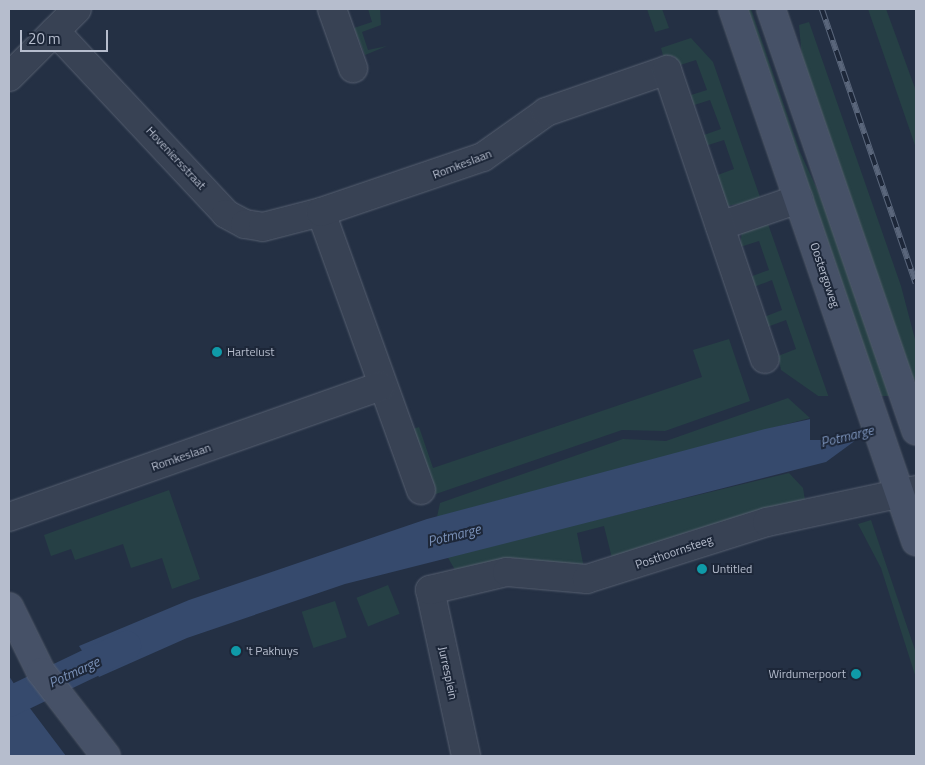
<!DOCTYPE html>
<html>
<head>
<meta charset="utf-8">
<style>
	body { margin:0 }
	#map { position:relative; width:925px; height:765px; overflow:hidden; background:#243044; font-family:"Titillium Web",sans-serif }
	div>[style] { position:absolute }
	.green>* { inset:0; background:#264045; transform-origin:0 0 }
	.water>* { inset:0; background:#364a6d }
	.pier>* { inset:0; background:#243044; transform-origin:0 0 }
	.canal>* { height:30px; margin:-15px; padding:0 15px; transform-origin:15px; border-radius:15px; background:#364a6d }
	.roads { filter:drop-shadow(0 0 1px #576071) drop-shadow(0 0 1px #576071) }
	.street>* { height:28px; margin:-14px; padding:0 14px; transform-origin:14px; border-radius:14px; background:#384254 }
	.secondary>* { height:28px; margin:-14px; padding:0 14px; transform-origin:14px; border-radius:14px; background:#465167 }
	.rail>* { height:5.5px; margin-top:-2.75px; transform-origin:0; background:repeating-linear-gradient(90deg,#1d2739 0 11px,#5a667b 0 22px); box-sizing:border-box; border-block:1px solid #5a667b }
	.dots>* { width:14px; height:14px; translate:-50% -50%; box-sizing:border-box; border:2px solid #1d2739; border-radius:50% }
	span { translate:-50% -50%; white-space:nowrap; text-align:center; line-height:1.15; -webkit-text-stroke:4px #1d2739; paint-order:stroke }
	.street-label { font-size:12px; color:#b6bdcd }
	.poi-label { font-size:12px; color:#b6bdcd }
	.left { translate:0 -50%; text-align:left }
	.right { translate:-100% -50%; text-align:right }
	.water-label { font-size:14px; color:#7a91b8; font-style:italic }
	.frame { position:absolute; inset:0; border:10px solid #b6bdcd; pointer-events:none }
	.scale { position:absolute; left:20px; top:30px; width:88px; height:22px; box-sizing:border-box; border:2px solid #b6bdcd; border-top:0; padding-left:6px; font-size:15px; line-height:18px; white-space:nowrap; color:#b6bdcd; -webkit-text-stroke:4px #1d2739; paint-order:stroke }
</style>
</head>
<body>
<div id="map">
	<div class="green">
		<div style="clip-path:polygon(368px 9px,380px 9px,381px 25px,362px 32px,368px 50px,387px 46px,365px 55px,354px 28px,372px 22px)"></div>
		<div style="clip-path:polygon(647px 9px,662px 9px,669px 28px,655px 32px)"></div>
		<div style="clip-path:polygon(742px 9px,751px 9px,800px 152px,833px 224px,895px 397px,877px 401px)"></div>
		<div style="clip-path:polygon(868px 9px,886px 9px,916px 91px,916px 148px)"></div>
		<div style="clip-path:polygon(809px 22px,901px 286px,916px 343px,916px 385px,914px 378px,908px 380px,804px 80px,799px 25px)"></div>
		<div style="clip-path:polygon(691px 38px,713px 62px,761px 200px,727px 206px,715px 176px,734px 169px,724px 140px,705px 146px,701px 136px,721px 129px,710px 100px,691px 106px,688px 96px,707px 90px,696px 60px,677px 66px,674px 56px,664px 59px,661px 48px)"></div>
		<div style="clip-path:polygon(767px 221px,829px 398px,824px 400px,781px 370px,778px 356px,796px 349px,786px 320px,767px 327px,764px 317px,782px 310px,772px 280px,754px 287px,750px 277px,769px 270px,759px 241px,740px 247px,742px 231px)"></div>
		<div style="clip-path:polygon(729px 339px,750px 401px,665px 431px,622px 430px,433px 495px,410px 430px,419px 427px,433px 468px,702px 377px,693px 350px)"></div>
		<div style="clip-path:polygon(788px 398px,810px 418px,437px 517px,440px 503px,623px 439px,666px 441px)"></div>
		<div style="clip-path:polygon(789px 473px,803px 488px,805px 500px,690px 531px,613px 562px,604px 526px,577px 533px,584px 568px,513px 558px,455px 570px,447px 556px)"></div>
		<div style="clip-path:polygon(169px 490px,200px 579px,172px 589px,162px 558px,131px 568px,123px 544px,75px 560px,71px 549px,51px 556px,44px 535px)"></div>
		<div style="clip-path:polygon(871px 520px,916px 653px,916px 678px,881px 568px,858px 524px)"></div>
		<div style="left:388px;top:585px;width:31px;height:34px;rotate:68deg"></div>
		<div style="left:335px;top:601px;width:38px;height:35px;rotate:72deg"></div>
	</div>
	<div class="water">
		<div style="clip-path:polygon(916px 396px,826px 462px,345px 584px,187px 638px,99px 677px,79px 646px,189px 600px,427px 519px,765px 429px)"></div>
		<div style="clip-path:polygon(9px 676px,29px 707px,66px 756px,9px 756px)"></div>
	</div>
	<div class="pier">
		<div style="left:916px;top:396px;width:44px;height:106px;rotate:90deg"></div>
	</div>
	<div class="canal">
		<div style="left:9px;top:702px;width:130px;rotate:-25.6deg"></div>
	</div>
	<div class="roads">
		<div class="street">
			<div style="left:332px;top:9px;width:63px;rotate:70.4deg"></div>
			<div style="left:55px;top:31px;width:250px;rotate:46.9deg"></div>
			<div style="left:226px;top:214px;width:21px;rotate:28deg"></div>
			<div style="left:245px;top:224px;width:18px;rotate:9deg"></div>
			<div style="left:263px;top:227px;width:60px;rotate:-14.5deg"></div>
			<div style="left:9px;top:77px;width:96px;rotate:-45deg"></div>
			<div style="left:720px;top:226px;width:83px;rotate:-18.9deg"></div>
			<div style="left:421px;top:490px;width:295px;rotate:-109.8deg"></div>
			<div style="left:321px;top:212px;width:171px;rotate:-18.8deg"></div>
			<div style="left:483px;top:157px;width:77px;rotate:-35.5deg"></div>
			<div style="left:546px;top:112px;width:128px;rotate:-19.1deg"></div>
			<div style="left:667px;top:70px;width:305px;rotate:71.3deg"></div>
			<div style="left:9px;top:517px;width:394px;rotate:-19.4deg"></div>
			<div style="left:466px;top:756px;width:170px;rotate:-102.2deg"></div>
			<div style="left:430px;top:590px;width:79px;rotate:-13.2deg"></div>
			<div style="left:507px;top:572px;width:80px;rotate:5deg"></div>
			<div style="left:587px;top:579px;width:189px;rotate:-17.6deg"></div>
			<div style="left:767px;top:522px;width:152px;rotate:-12.1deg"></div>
		</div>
		<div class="secondary">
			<div style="left:733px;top:9px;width:563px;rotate:71.02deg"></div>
			<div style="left:771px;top:9px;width:446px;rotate:71deg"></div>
			<div style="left:9px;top:607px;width:72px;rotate:63.8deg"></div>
			<div style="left:41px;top:672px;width:106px;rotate:52.3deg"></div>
		</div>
	</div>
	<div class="rail">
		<div style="left:822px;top:9px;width:290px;rotate:71.1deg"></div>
	</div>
	<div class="dots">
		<div style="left:217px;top:352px;background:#0f9aa8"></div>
		<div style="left:702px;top:569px;background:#0f9aa8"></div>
		<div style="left:236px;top:651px;background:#0f9aa8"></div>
		<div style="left:856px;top:674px;background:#0f9aa8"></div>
	</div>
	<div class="street-label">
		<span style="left:176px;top:158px;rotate:47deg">Hoveniersstraat</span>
		<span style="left:462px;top:164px;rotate:-21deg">Romkeslaan</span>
		<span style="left:825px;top:275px;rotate:71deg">Oostergoweg</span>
		<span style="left:181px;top:457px;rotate:-19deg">Romkeslaan</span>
		<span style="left:674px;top:552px;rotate:-19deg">Posthoornsteeg</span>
		<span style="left:448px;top:673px;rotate:78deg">Jurresplein</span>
	</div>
	<div class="poi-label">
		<span class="left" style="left:227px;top:352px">Hartelust</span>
		<span class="left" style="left:712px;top:569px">Untitled</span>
		<span class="left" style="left:246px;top:651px">'t Pakhuys</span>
		<span class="right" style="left:846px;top:674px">Wirdumerpoort</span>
	</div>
	<div class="water-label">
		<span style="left:847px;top:436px;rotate:-14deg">Potmarge</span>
		<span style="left:454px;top:535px;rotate:-14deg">Potmarge</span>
		<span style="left:74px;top:672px;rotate:-25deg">Potmarge</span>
	</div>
	<div class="frame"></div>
	<div class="scale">20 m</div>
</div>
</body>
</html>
